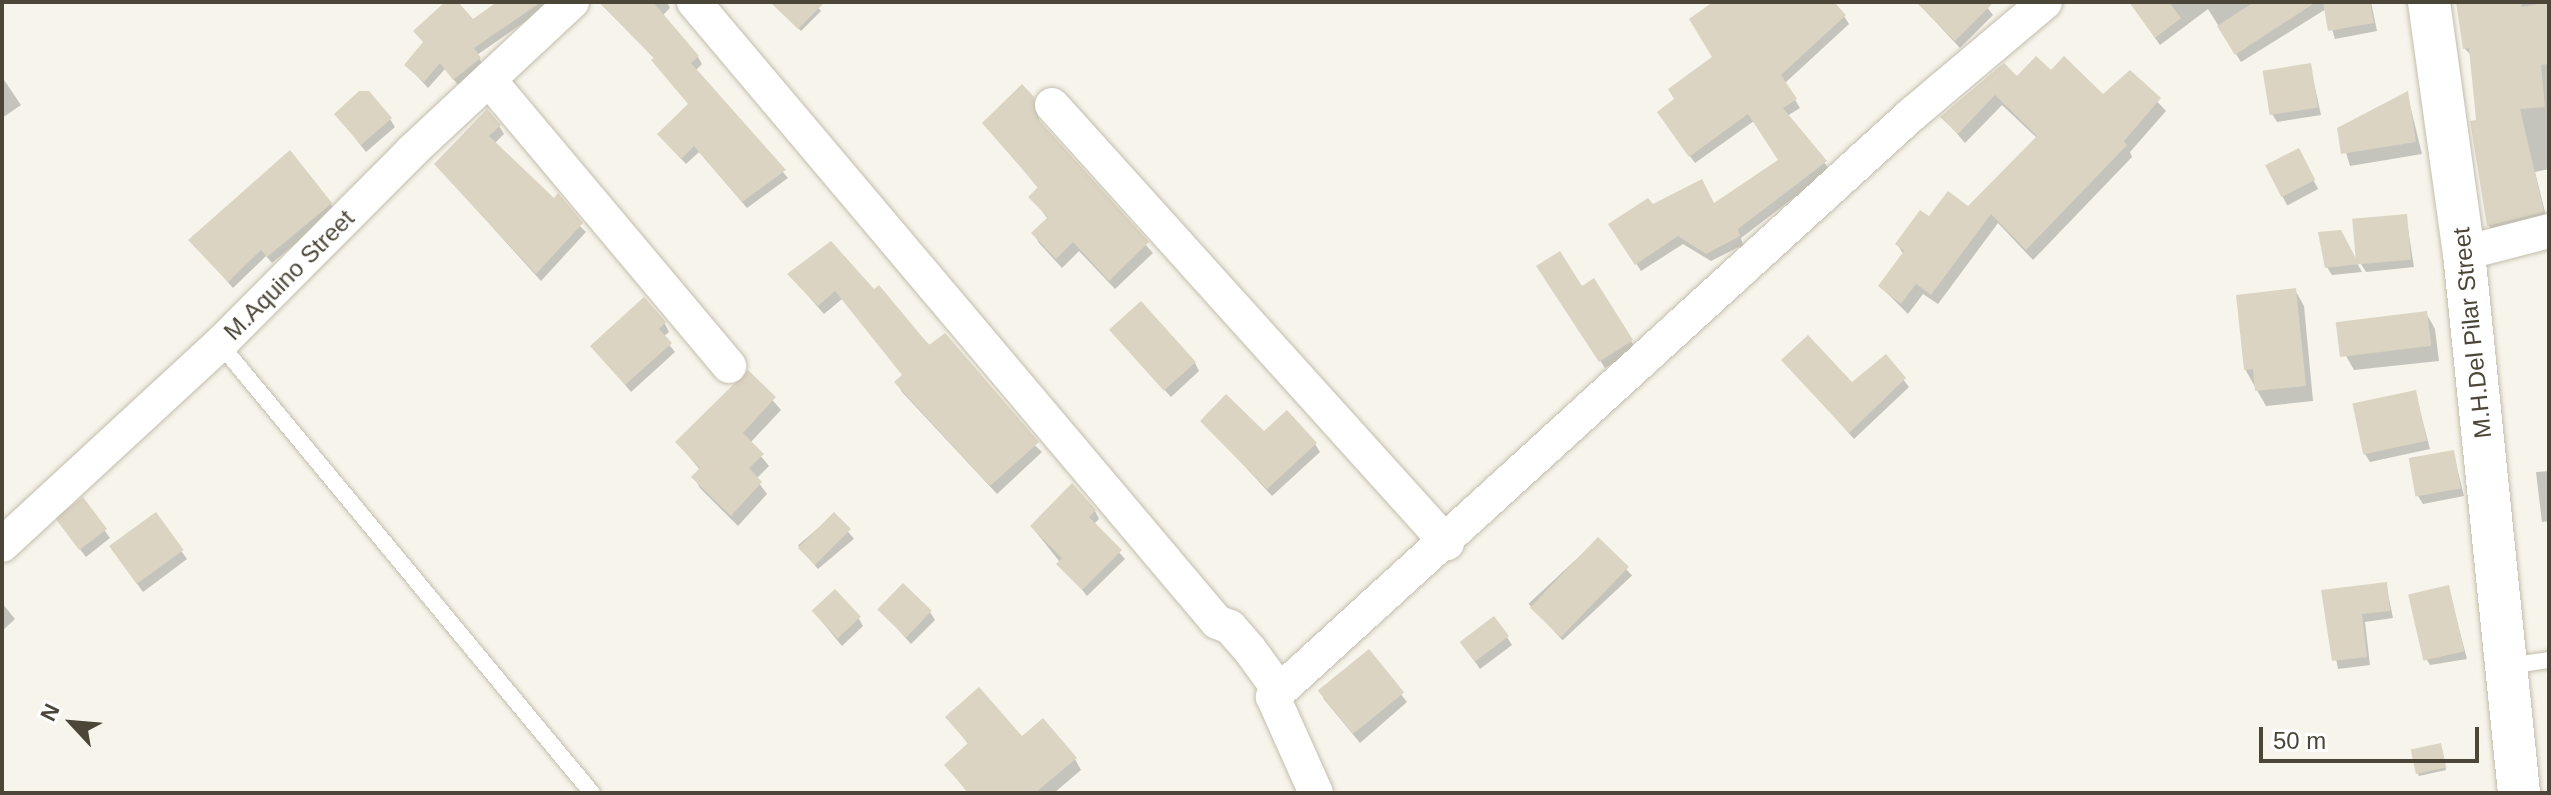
<!DOCTYPE html>
<html>
<head>
<meta charset="utf-8">
<style>
	body { margin:0 }
	#map { position:relative; width:2551px; height:795px; overflow:hidden; background:#f6f4eb; font-family:Arial,sans-serif }
	div>[style] { position:absolute }
	.shadow>* { inset:0; background:#0003; transform-origin:0 0 }
	.building>* { inset:0; background:#dcd4c2; transform-origin:0 0 }
	.roads { filter:drop-shadow(0 0 2px #c3bdac) drop-shadow(0 0 2px #c3bdac) }
	.service>* { height:16px; margin:-8px; padding:0 8px; transform-origin:8px; border-radius:8px; background:#fff }
	.minor>* { height:34px; margin:-17px; padding:0 17px; transform-origin:17px; border-radius:17px; background:#fff }
	.tertiary>* { height:42px; margin:-21px; padding:0 21px; transform-origin:21px; border-radius:21px; background:#fff }
	span { translate:-50% -50%; white-space:nowrap; text-align:center; line-height:1.15; -webkit-text-stroke:6px #fff; paint-order:stroke }
	.street-label { font-size:24px; color:#4c4638 }
	.frame { position:absolute; inset:0; border:4px solid #4c4638; pointer-events:none }
	.north { position:absolute; left:32px; top:683px; width:80px; height:80px; -webkit-text-stroke:6px #fff; paint-order:stroke; rotate:296deg; font-size:22px; font-weight:700; line-height:32px; text-align:center; color:#4c4638 }
	.north::after { content:''; display:block; margin:auto; width:28px; height:36px; background:#4c4638; clip-path:polygon(50% 0,100% 100%,50% 72%,0 100%) }
	.scale { position:absolute; left:2259px; top:727px; width:220px; height:36px; box-sizing:border-box; border:4px solid #4c4638; border-top:0; padding-left:10px; font-size:24px; line-height:28px; white-space:nowrap; color:#4c4638; -webkit-text-stroke:6px #fff; paint-order:stroke }
</style>
</head>
<body>
<div id="map">
	<div class="shadow">
		<div style="clip-path:polygon(448px 2px,455px 2px,473px 21px,501px 2px,553px 2px,477px 55px,484px 66px,459px 86px,445px 69px,428px 88px,407px 65px,425px 44px,416px 32px)"></div>
		<div style="clip-path:polygon(599px 2px,667px 2px,670px 8px,662px 16px,698px 57px,702px 64px,695px 71px,788px 178px,747px 208px,699px 152px,686px 164px,659px 135px,690px 105px,655px 59px)"></div>
		<div style="clip-path:polygon(789px 2px,813px 2px,821px 11px,801px 31px,783px 13px)"></div>
		<div style="clip-path:polygon(1716px 2px,1831px 2px,1844px 16px,1849px 24px,1785px 83px,1800px 108px,1787px 116px,1830px 170px,1741px 238px,1743px 245px,1711px 261px,1683px 244px,1641px 271px,1616px 232px,1652px 207px,1714px 206px,1780px 161px,1754px 121px,1695px 163px,1664px 120px,1715px 58px)"></div>
		<div style="clip-path:polygon(1917px 2px,1983px 2px,1993px 15px,1960px 48px)"></div>
		<div style="clip-path:polygon(2130px 2px,2371px 2px,2377px 31px,2335px 39px,2326px 9px,2241px 62px,2208px 9px,2160px 45px)"></div>
		<div style="clip-path:polygon(2458px 2px,2549px 2px,2549px 169px,2535px 172px,2547px 220px,2494px 233px,2489px 226px,2472px 123px,2478px 121px,2472px 56px,2465px 49px)"></div>
		<div style="clip-path:polygon(2310px 65px,2321px 115px,2277px 122px,2272px 114px)"></div>
		<div style="clip-path:polygon(2051px 73px,2103px 97px,2130px 73px,2166px 111px,2130px 152px,2132px 157px,2033px 260px,1998px 223px,1938px 304px,1923px 294px,1908px 314px,1880px 286px,1904px 255px,1897px 244px,1930px 219px,1968px 209px,2037px 138px,2002px 105px,1965px 143px,1943px 117px,2017px 79px)"></div>
		<div style="clip-path:polygon(2px 77px,21px 105px,2px 118px)"></div>
		<div style="clip-path:polygon(2407px 93px,2422px 154px,2350px 166px,2339px 129px)"></div>
		<div style="clip-path:polygon(1032px 98px,1041px 126px,1153px 253px,1115px 289px,1079px 251px,1062px 268px,1039px 243px,1034px 234px,1048px 219px,1031px 197px,1039px 189px,985px 124px)"></div>
		<div style="clip-path:polygon(336px 114px,390px 119px,395px 127px,366px 152px)"></div>
		<div style="clip-path:polygon(499px 126px,504px 134px,494px 144px,586px 232px,541px 281px,436px 165px)"></div>
		<div style="left:2298px;top:151px;width:43px;height:35px;rotate:62deg"></div>
		<div style="clip-path:polygon(331px 204px,335px 211px,272px 263px,266px 256px,233px 288px,191px 240px)"></div>
		<div style="clip-path:polygon(2406px 216px,2414px 267px,2366px 272px,2361px 264px)"></div>
		<div style="clip-path:polygon(2340px 232px,2362px 272px,2332px 275px,2327px 267px)"></div>
		<div style="clip-path:polygon(789px 274px,874px 292px,1042px 452px,997px 494px,902px 392px,897px 383px,904px 376px,842px 299px,824px 314px)"></div>
		<div style="clip-path:polygon(1543px 275px,1581px 289px,1594px 281px,1636px 349px,1605px 368px)"></div>
		<div style="clip-path:polygon(2295px 290px,2304px 306px,2313px 401px,2266px 406px,2245px 369px)"></div>
		<div style="clip-path:polygon(644px 300px,665px 324px,669px 332px,663px 337px,675px 352px,631px 392px,593px 346px)"></div>
		<div style="clip-path:polygon(2426px 313px,2435px 329px,2439px 361px,2354px 370px,2345px 354px)"></div>
		<div style="clip-path:polygon(1117px 338px,1195px 363px,1199px 371px,1171px 397px)"></div>
		<div style="clip-path:polygon(1886px 357px,1909px 387px,1854px 439px,1784px 360px,1852px 385px)"></div>
		<div style="clip-path:polygon(748px 372px,781px 410px,750px 443px,769px 466px,756px 479px,767px 494px,738px 526px,700px 488px,694px 477px,701px 471px,677px 442px)"></div>
		<div style="clip-path:polygon(2415px 392px,2430px 449px,2370px 462px,2365px 454px)"></div>
		<div style="clip-path:polygon(1203px 421px,1315px 444px,1320px 452px,1272px 496px)"></div>
		<div style="clip-path:polygon(2453px 452px,2464px 496px,2423px 504px,2418px 496px)"></div>
		<div style="clip-path:polygon(2549px 471px,2549px 521px,2542px 522px,2536px 472px)"></div>
		<div style="clip-path:polygon(83px 500px,110px 538px,86px 557px,65px 530px)"></div>
		<div style="clip-path:polygon(1095px 511px,1099px 519px,1094px 524px,1125px 559px,1087px 596px,1032px 527px)"></div>
		<div style="clip-path:polygon(155px 515px,187px 559px,143px 592px,116px 555px)"></div>
		<div style="left:834px;top:515px;width:31px;height:47px;rotate:50deg"></div>
		<div style="left:1598px;top:539px;width:50px;height:95px;rotate:47deg"></div>
		<div style="clip-path:polygon(2386px 584px,2393px 618px,2365px 622px,2370px 665px,2338px 669px,2323px 591px)"></div>
		<div style="clip-path:polygon(2448px 587px,2467px 659px,2430px 665px,2425px 657px)"></div>
		<div style="clip-path:polygon(2px 603px,15px 619px,2px 631px)"></div>
		<div style="clip-path:polygon(880px 609px,930px 612px,935px 620px,911px 644px)"></div>
		<div style="clip-path:polygon(813px 611px,859px 619px,863px 626px,842px 646px)"></div>
		<div style="clip-path:polygon(1507px 637px,1512px 645px,1480px 669px,1467px 650px)"></div>
		<div style="clip-path:polygon(1368px 652px,1407px 702px,1360px 743px,1323px 698px)"></div>
		<div style="clip-path:polygon(948px 718px,1022px 738px,1075px 759px,1081px 770px,1054px 793px,968px 793px,946px 765px,969px 745px)"></div>
		<div style="clip-path:polygon(2442px 749px,2446px 770px,2419px 776px,2417px 772px)"></div>
	</div>
	<div class="building">
		<div style="clip-path:polygon(445px 2px,458px 2px,473px 19px,497px 2px,541px 2px,474px 48px,481px 58px,453px 80px,440px 63px,424px 82px,404px 65px,423px 42px,413px 31px)"></div>
		<div style="clip-path:polygon(599px 2px,653px 2px,699px 56px,691px 63px,786px 170px,742px 202px,694px 146px,681px 159px,657px 134px,688px 104px,651px 60px,654px 58px)"></div>
		<div style="clip-path:polygon(770px 2px,825px 2px,798px 29px)"></div>
		<div style="clip-path:polygon(1713px 2px,1834px 2px,1846px 15px,1781px 75px,1797px 99px,1783px 108px,1827px 161px,1738px 229px,1740px 236px,1706px 254px,1678px 236px,1635px 265px,1608px 224px,1648px 198px,1653px 204px,1702px 179px,1714px 203px,1778px 160px,1748px 114px,1689px 157px,1657px 112px,1674px 99px,1668px 89px,1712px 57px,1689px 19px)"></div>
		<div style="clip-path:polygon(1916px 2px,1994px 2px,1955px 41px)"></div>
		<div style="clip-path:polygon(2129px 2px,2169px 2px,2181px 18px,2155px 38px)"></div>
		<div style="clip-path:polygon(2254px 2px,2316px 2px,2235px 55px,2217px 26px)"></div>
		<div style="clip-path:polygon(2323px 2px,2370px 2px,2374px 23px,2328px 31px)"></div>
		<div style="clip-path:polygon(2456px 2px,2521px 2px,2522px 7px,2549px 2px,2549px 64px,2541px 65px,2545px 107px,2520px 109px,2544px 212px,2487px 226px,2470px 121px,2476px 120px,2469px 48px,2463px 49px)"></div>
		<div style="clip-path:polygon(2036px 56px,2051px 70px,2064px 56px,2103px 94px,2130px 70px,2161px 98px,2124px 141px,2127px 145px,2026px 250px,1991px 214px,1931px 295px,1916px 284px,1901px 304px,1878px 286px,1904px 251px,1895px 244px,1920px 210px,1929px 216px,1948px 191px,1968px 206px,2037px 136px,1995px 95px,1958px 134px,1940px 117px,2004px 63px,2017px 76px)"></div>
		<div style="left:2311px;top:63px;width:45px;height:49px;rotate:81deg"></div>
		<div style="clip-path:polygon(1022px 84px,1034px 97px,1037px 118px,1149px 242px,1109px 281px,1073px 242px,1056px 259px,1031px 233px,1048px 217px,1028px 197px,1038px 187px,982px 123px)"></div>
		<div style="clip-path:polygon(359px 91px,369px 91px,392px 118px,361px 145px,334px 114px)"></div>
		<div style="clip-path:polygon(2408px 91px,2416px 142px,2341px 154px,2337px 128px)"></div>
		<div style="clip-path:polygon(487px 109px,501px 125px,489px 136px,554px 198px,558px 193px,583px 223px,536px 274px,434px 164px)"></div>
		<div style="left:2299px;top:148px;width:36px;height:38px;rotate:63deg"></div>
		<div style="clip-path:polygon(290px 150px,332px 203px,267px 257px,261px 250px,228px 282px,188px 240px)"></div>
		<div style="left:2407px;top:214px;width:46px;height:55px;rotate:85deg"></div>
		<div style="clip-path:polygon(2341px 230px,2359px 264px,2325px 268px,2318px 232px)"></div>
		<div style="clip-path:polygon(831px 241px,874px 289px,879px 285px,929px 345px,945px 333px,1039px 442px,990px 486px,894px 382px,902px 375px,835px 291px,818px 306px,787px 274px)"></div>
		<div style="clip-path:polygon(1560px 251px,1582px 286px,1594px 278px,1633px 340px,1599px 362px,1536px 266px)"></div>
		<div style="clip-path:polygon(2296px 288px,2306px 386px,2255px 391px,2253px 369px,2244px 370px,2236px 295px)"></div>
		<div style="clip-path:polygon(644px 297px,666px 322px,659px 329px,672px 343px,625px 385px,590px 346px)"></div>
		<div style="left:1141px;top:301px;width:82px;height:43px;rotate:48deg"></div>
		<div style="left:2427px;top:311px;width:35px;height:92px;rotate:83deg"></div>
		<div style="clip-path:polygon(1808px 335px,1852px 382px,1886px 354px,1906px 378px,1849px 433px,1781px 360px)"></div>
		<div style="clip-path:polygon(748px 370px,776px 397px,743px 433px,764px 454px,749px 468px,762px 482px,731px 516px,691px 477px,700px 468px,675px 442px)"></div>
		<div style="left:2416px;top:390px;width:52px;height:65px;rotate:78deg"></div>
		<div style="clip-path:polygon(1226px 394px,1264px 431px,1287px 410px,1317px 443px,1267px 489px,1200px 421px)"></div>
		<div style="left:2454px;top:450px;width:39px;height:46px;rotate:80deg"></div>
		<div style="clip-path:polygon(1072px 483px,1096px 510px,1089px 517px,1122px 550px,1082px 590px,1056px 564px,1062px 558px,1030px 526px)"></div>
		<div style="left:83px;top:497px;width:40px;height:35px;rotate:53deg"></div>
		<div style="left:156px;top:512px;width:47px;height:58px;rotate:54deg"></div>
		<div style="left:834px;top:512px;width:24px;height:51px;rotate:45deg"></div>
		<div style="left:1598px;top:537px;width:43px;height:98px;rotate:44deg"></div>
		<div style="clip-path:polygon(2387px 582px,2390px 611px,2362px 614px,2367px 657px,2332px 661px,2321px 590px)"></div>
		<div style="left:903px;top:583px;width:40px;height:37px;rotate:44deg"></div>
		<div style="left:2449px;top:585px;width:68px;height:42px;rotate:77deg"></div>
		<div style="left:835px;top:589px;width:38px;height:32px;rotate:47deg"></div>
		<div style="left:1494px;top:616px;width:25px;height:43px;rotate:53deg"></div>
		<div style="left:1369px;top:649px;width:56px;height:66px;rotate:51deg"></div>
		<div style="clip-path:polygon(979px 687px,1022px 736px,1043px 718px,1077px 758px,1035px 793px,969px 793px,944px 765px,968px 743px,945px 717px)"></div>
		<div style="left:2441px;top:743px;width:25px;height:31px;rotate:78deg"></div>
	</div>
	<div class="roads">
		<div class="service">
			<div style="left:220px;top:344px;width:583px;rotate:50.36deg"></div>
			<div style="left:2508px;top:666px;width:41px;rotate:-8.3deg"></div>
		</div>
		<div class="minor">
			<div style="left:694px;top:2px;width:811px;rotate:49.85deg"></div>
			<div style="left:1217px;top:622px;width:14px;rotate:21deg"></div>
			<div style="left:1230px;top:627px;width:30px;rotate:49deg"></div>
			<div style="left:1250px;top:650px;width:46px;rotate:53.9deg"></div>
			<div style="left:1277px;top:687px;width:11px;rotate:112deg"></div>
			<div style="left:490px;top:81px;width:372px;rotate:50deg"></div>
			<div style="left:1052px;top:105px;width:590px;rotate:47.96deg"></div>
			<div style="left:2464px;top:253px;width:88px;rotate:-14.5deg"></div>
			<div style="left:2px;top:545px;width:297px;rotate:-42.7deg"></div>
			<div style="left:220px;top:344px;width:272px;rotate:-45.1deg"></div>
			<div style="left:412px;top:151px;width:219px;rotate:-43deg"></div>
			<div style="left:1316px;top:793px;width:105px;rotate:-114.1deg"></div>
			<div style="left:1273px;top:697px;width:864px;rotate:-42.37deg"></div>
			<div style="left:1911px;top:115px;width:175px;rotate:-40.1deg"></div>
		</div>
		<div class="tertiary">
			<div style="left:2429px;top:2px;width:253px;rotate:82.1deg"></div>
			<div style="left:2464px;top:253px;width:543px;rotate:84.18deg"></div>
		</div>
	</div>
	<div class="street-label">
		<span style="left:289px;top:275px;rotate:-45deg">M.Aquino Street</span>
		<span style="left:2472px;top:333px;rotate:-96deg">M.H.Del Pilar Street</span>
	</div>
	<div class="frame"></div>
	<div class="north">N</div>
	<div class="scale">50 m</div>
</div>
</body>
</html>
